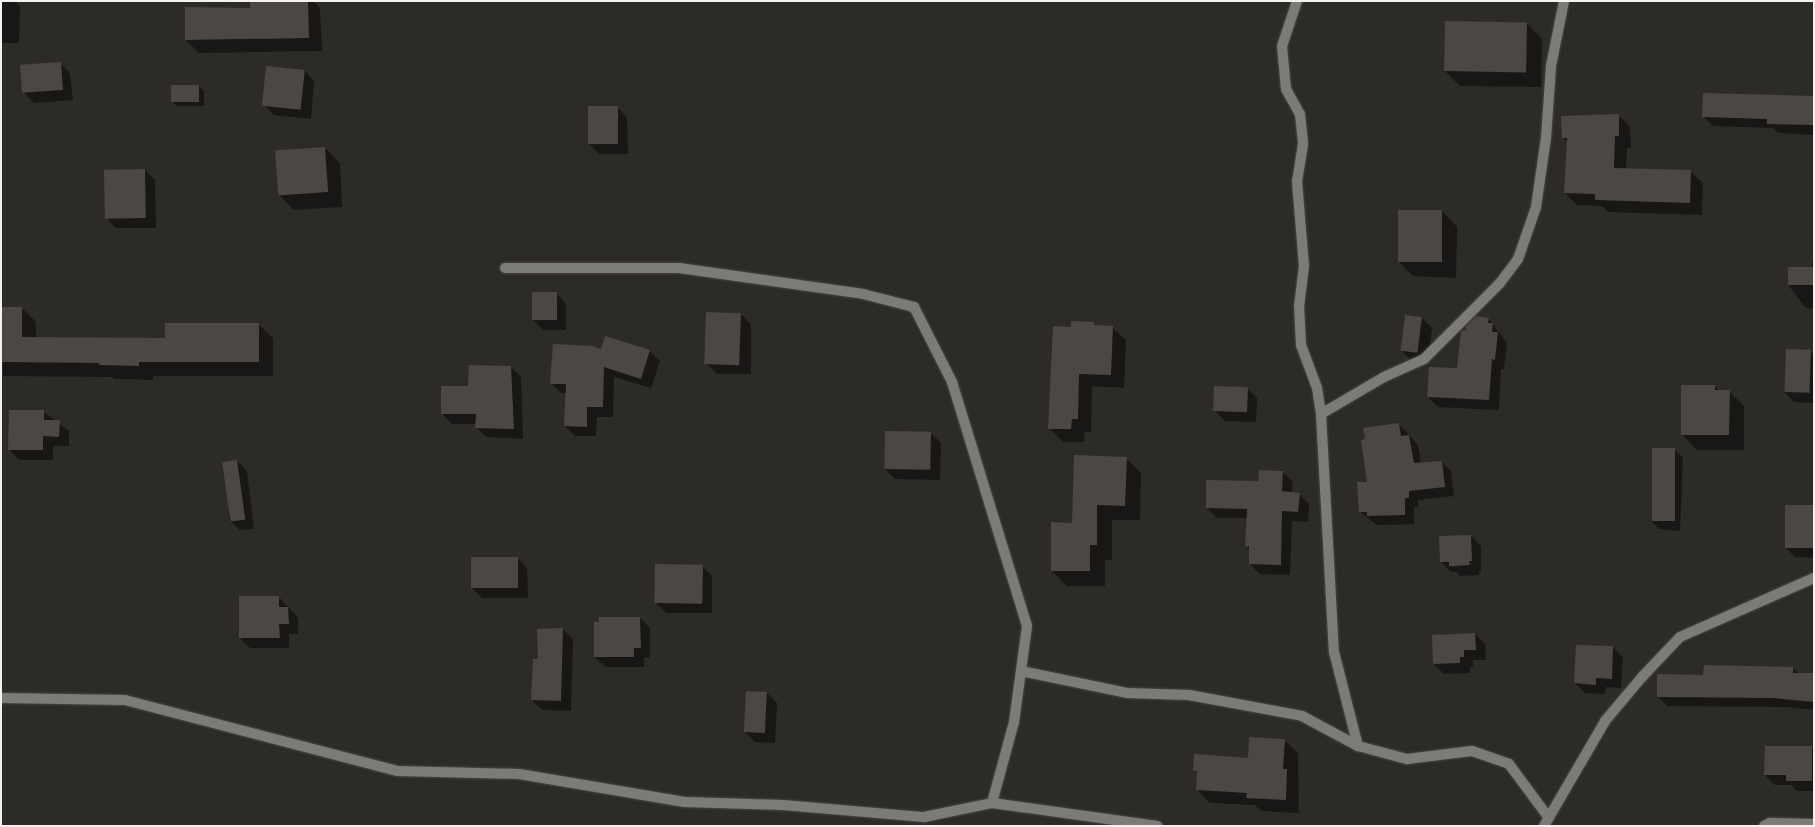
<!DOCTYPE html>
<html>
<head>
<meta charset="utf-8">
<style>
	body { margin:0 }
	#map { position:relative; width:1815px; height:827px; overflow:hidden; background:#2d2b28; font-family:"Work Sans",sans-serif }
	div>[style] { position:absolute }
	.shadow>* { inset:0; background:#0007 }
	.building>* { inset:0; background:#4a4744; transform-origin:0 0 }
	.roads { filter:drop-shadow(0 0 1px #4a4947) drop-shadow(0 0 1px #4a4947) }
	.minor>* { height:10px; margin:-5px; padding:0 5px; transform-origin:5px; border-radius:5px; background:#7d7b77 }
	span { translate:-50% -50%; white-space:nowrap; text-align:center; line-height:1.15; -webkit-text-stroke:3.5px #23211e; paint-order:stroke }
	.frame { position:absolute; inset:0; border:2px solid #f3f2f0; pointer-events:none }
</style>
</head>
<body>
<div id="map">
	<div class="shadow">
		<div style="clip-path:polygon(1px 1px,15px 1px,20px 6px,19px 43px,1px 43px)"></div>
		<div style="clip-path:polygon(251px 1px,313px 1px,320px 8px,322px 51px,199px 53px,186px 40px,186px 8px,251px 9px)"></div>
		<div style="clip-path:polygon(1527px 24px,1542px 39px,1541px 87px,1460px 86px,1445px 71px)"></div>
		<div style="clip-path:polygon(60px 63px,70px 73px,73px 100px,34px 103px,24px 93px)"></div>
		<div style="clip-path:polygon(304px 70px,314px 81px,311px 119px,274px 115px,264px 105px)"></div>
		<div style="clip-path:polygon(199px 86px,204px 91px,204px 106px,177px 106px,172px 101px)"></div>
		<div style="clip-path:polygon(1813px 97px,1814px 135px,1778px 133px,1773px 128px,1713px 126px,1703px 116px)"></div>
		<div style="clip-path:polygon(617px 107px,627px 117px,628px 154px,599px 154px,589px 144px)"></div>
		<div style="clip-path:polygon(1618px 115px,1630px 127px,1631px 148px,1627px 148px,1626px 170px,1690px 171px,1703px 183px,1702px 215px,1608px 212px,1602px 206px,1577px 205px,1565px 193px,1567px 142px,1563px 137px)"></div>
		<div style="clip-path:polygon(325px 148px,340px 163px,342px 207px,294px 210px,279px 195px)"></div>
		<div style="clip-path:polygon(145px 170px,155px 180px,156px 228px,116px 228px,106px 218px)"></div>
		<div style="clip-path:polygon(1442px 211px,1457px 227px,1456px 278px,1413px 276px,1398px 261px)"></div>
		<div style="clip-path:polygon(1812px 262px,1814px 262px,1814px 309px,1806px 308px,1788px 285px,1812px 268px)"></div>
		<div style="clip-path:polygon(556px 293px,566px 304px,566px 330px,543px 330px,533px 320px)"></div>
		<div style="clip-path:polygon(1px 308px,22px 308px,36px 322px,36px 338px,166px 339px,258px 324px,273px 338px,273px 376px,153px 376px,153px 380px,114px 379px,112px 377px,3px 376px)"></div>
		<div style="clip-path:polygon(741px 314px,751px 324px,751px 374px,717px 374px,707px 364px)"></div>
		<div style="clip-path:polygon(1406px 316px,1422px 318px,1432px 328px,1428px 363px,1412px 361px,1402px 351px)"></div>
		<div style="clip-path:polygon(1488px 318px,1507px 343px,1504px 369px,1501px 369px,1499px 410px,1438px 407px,1428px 397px,1457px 369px,1467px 331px)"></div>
		<div style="clip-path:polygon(1093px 323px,1098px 327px,1112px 327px,1126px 340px,1124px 388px,1092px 386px,1091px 432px,1085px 432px,1084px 442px,1063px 442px,1049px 428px)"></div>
		<div style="clip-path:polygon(602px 351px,649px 351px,660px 361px,651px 388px,614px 377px,613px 417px,597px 417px,596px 436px,575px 436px,565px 426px,566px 393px,561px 393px,551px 383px)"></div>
		<div style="clip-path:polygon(1810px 351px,1814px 355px,1814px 403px,1794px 402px,1784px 392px)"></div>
		<div style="clip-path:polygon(511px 367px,521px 377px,523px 439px,486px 437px,476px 427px,476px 424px,452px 424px,442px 414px,469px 387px)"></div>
		<div style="clip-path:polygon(1682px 386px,1714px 386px,1720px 391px,1729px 391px,1744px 406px,1744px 450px,1697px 450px,1682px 435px)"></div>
		<div style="clip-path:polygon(1247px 388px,1257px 398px,1256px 422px,1225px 421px,1215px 411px)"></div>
		<div style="clip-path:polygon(43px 411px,69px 431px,69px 446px,53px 446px,53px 460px,19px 460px,9px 449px)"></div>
		<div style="clip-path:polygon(1399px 424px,1418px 445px,1421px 464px,1442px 462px,1451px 471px,1454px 496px,1418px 500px,1418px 507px,1414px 507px,1414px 524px,1377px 525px,1360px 512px,1368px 483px)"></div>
		<div style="clip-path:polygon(931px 433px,941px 443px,940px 480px,895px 479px,885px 469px)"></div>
		<div style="clip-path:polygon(1674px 449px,1683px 458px,1680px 531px,1659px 529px,1651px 521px)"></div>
		<div style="clip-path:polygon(1126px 458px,1141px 473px,1140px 520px,1112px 520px,1112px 560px,1105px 560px,1105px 586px,1067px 586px,1052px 571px,1052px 523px,1073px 524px)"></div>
		<div style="clip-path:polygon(237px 461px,247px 471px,254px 529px,240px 530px,229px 520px)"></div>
		<div style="clip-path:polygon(1260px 471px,1283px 472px,1293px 482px,1292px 493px,1299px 494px,1309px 504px,1308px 522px,1292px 521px,1290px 575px,1260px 574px,1250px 564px,1250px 550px,1246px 546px,1247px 518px,1217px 518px,1207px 508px,1259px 482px)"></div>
		<div style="clip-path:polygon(1813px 506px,1814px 558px,1795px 557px,1785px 547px)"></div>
		<div style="clip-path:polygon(evenodd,1471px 536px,1481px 546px,1481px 571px,1479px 571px,1479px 575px,1460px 576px,1457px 572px,1451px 572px,1441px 562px,1471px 536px,1475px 564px,1452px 567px,1451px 565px,1475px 564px)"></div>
		<div style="clip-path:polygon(472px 558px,517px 558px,527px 568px,528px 598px,482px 598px,472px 588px)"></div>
		<div style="clip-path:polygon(702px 566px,712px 576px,712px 613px,666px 613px,656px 603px)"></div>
		<div style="clip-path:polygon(279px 597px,298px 618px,298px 634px,289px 634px,289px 648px,250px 648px,240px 638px)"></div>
		<div style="clip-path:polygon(640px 618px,650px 628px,650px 657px,644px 658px,644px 667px,605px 667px,595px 657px)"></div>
		<div style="clip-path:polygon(563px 629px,573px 639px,571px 711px,542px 710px,532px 700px,539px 660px)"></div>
		<div style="clip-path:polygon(1475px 634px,1485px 644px,1486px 660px,1473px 660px,1474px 667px,1470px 667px,1470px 673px,1444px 674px,1434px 664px)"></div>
		<div style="clip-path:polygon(1613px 647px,1623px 658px,1621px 688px,1606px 687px,1605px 694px,1585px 693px,1575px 683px)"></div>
		<div style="clip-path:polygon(1793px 668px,1799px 674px,1814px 674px,1814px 710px,1783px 707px,1668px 706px,1658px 697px,1704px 676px)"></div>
		<div style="clip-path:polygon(766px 692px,777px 703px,775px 743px,755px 742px,745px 732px)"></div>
		<div style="clip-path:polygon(1284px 740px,1298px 753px,1299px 813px,1261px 811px,1255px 805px,1210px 803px,1197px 790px,1198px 774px,1194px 770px,1249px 759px)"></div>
		<div style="clip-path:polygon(1766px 747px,1814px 747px,1814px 791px,1797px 791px,1792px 785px,1775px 785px,1765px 775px)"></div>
	</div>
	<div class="building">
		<div style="clip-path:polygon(250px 1px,308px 1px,309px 38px,185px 40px,185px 7px,250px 8px)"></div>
		<div style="left:1445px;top:21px;width:82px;height:50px;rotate:1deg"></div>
		<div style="left:61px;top:62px;width:28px;height:41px;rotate:86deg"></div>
		<div style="left:266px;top:66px;width:39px;height:40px;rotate:6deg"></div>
		<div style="left:171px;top:85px;width:28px;height:17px"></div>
		<div style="clip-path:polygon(1703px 93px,1814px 96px,1813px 125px,1767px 124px,1767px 119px,1702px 117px)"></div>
		<div style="left:588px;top:106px;width:30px;height:38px"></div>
		<div style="clip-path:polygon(1619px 114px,1619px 136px,1615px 136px,1614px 168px,1691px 170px,1690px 203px,1595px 200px,1595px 194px,1564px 193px,1567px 138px,1562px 138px,1561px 116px)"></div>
		<div style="left:325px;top:147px;width:45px;height:50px;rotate:86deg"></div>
		<div style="left:145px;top:169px;width:49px;height:41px;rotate:89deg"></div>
		<div style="left:1398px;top:210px;width:44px;height:52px"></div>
		<div style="left:1788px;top:267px;width:26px;height:18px"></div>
		<div style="left:532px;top:292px;width:25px;height:28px"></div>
		<div style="clip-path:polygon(1px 307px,22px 307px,22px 337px,165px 338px,165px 323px,259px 323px,259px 362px,139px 362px,139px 366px,99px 365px,99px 363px,1px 362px)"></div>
		<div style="left:706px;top:312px;width:35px;height:52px;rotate:2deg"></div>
		<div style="left:1405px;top:315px;width:17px;height:36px;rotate:7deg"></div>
		<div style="clip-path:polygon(1476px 316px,1489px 318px,1488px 323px,1493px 323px,1492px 332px,1498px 332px,1495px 360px,1492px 359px,1489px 400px,1427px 397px,1429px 367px,1457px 368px,1461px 331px,1466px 330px,1466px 326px)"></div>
		<div style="clip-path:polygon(1071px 321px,1094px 322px,1094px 325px,1113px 326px,1111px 375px,1079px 374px,1078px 419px,1072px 419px,1071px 429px,1048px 429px,1053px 326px,1071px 327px)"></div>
		<div style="clip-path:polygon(605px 336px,650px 350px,641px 379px,604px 367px,603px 407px,587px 407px,587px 427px,564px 426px,566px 384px,550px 384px,553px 344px,592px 346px,601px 349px)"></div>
		<div style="left:1786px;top:349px;width:25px;height:43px;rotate:2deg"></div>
		<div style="clip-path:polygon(469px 365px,511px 366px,514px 429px,475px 428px,476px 414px,441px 414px,441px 386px,468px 386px)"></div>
		<div style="clip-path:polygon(1681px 385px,1715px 385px,1715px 390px,1730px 390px,1729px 435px,1681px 435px)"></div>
		<div style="left:1214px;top:386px;width:34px;height:25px;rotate:2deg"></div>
		<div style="clip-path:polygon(9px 410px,44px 410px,44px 420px,60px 420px,59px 437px,43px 436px,43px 450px,8px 450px)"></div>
		<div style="clip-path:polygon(1399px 423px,1401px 436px,1409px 435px,1414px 463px,1442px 461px,1445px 487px,1409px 491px,1409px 498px,1405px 498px,1405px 515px,1367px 516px,1367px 512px,1359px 512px,1357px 482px,1367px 482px,1361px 440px,1365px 439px,1363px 428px)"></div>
		<div style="left:885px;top:431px;width:46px;height:38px;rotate:1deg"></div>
		<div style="left:1652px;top:448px;width:23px;height:73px"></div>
		<div style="clip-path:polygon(1074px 455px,1127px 457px,1125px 506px,1097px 505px,1097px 545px,1090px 545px,1090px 571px,1051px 571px,1051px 522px,1072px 523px)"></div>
		<div style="left:237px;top:460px;width:60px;height:15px;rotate:82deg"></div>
		<div style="clip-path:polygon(1259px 470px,1283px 471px,1282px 491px,1300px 493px,1298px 512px,1282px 511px,1281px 565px,1249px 564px,1249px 546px,1245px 547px,1247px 509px,1206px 508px,1206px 480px,1258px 481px)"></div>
		<div style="left:1785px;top:505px;width:29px;height:43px"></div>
		<div style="clip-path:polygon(1471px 535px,1472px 561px,1469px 561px,1470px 565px,1449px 566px,1449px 562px,1440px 562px,1439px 536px)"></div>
		<div style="left:471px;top:557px;width:47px;height:31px"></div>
		<div style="left:655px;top:564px;width:48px;height:39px;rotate:1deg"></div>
		<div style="clip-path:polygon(239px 596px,279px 596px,279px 607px,288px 607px,289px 624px,279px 624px,280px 638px,239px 638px)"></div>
		<div style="clip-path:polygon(599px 617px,640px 617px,641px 648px,634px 648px,634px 657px,594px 657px,594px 622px,599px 622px)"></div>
		<div style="clip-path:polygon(563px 628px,561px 701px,531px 700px,533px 659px,538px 659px,537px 629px)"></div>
		<div style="clip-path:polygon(1475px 633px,1476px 650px,1464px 650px,1464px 657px,1460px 657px,1460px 663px,1433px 664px,1432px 635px)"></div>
		<div style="clip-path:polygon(1576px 645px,1613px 646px,1612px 679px,1596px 678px,1596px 685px,1574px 683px)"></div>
		<div style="clip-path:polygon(1704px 665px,1793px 667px,1793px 673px,1814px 673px,1814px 702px,1773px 698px,1657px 697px,1657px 674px,1703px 675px)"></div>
		<div style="left:746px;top:691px;width:21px;height:41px;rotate:3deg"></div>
		<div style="clip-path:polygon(1249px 737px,1285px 739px,1283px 769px,1287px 769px,1286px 800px,1246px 798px,1247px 793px,1196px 790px,1197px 771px,1193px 771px,1194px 754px,1248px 758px)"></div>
		<div style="clip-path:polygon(1765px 746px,1812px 746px,1812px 781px,1786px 781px,1786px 775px,1764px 775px)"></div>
	</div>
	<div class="roads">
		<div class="minor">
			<div style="left:1297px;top:1px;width:47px;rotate:108.4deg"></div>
			<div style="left:1282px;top:46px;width:43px;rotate:84.7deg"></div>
			<div style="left:1286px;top:89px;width:29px;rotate:61deg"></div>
			<div style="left:1300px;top:114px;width:30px;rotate:84deg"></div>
			<div style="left:1303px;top:144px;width:37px;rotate:99deg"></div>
			<div style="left:1297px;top:181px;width:85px;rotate:85.3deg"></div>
			<div style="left:1304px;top:266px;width:39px;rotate:97deg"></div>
			<div style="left:1299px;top:305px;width:40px;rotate:87.1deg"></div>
			<div style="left:1301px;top:345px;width:46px;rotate:69.6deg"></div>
			<div style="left:1317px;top:388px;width:26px;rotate:81deg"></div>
			<div style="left:1321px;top:414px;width:238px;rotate:86.9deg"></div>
			<div style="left:1334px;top:652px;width:97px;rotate:75.7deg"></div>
			<div style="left:505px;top:268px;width:174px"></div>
			<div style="left:679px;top:268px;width:186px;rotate:8deg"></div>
			<div style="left:863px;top:294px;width:53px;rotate:14.3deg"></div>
			<div style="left:914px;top:307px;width:84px;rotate:63.1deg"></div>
			<div style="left:952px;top:382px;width:255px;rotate:72.9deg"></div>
			<div style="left:1027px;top:626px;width:97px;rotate:97.7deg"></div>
			<div style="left:1014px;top:722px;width:84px;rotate:105.2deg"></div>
			<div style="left:1321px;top:414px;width:73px;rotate:-30.4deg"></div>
			<div style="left:1384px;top:377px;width:44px;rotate:-24.2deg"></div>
			<div style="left:1424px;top:359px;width:107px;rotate:-45deg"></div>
			<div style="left:1500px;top:283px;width:30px;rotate:-53deg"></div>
			<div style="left:1518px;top:259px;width:55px;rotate:-70.9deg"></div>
			<div style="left:1536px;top:207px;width:70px;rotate:-81.8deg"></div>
			<div style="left:1546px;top:138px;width:72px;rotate:-86deg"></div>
			<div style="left:1551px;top:66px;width:66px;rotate:-78.7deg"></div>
			<div style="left:1021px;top:671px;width:108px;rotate:11.7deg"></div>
			<div style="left:1127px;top:693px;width:62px;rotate:1.8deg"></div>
			<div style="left:1189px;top:695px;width:115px;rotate:10.5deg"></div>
			<div style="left:1302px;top:716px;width:64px;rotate:28.2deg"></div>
			<div style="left:1358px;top:746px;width:51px;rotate:14.9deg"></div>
			<div style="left:1407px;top:759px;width:65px;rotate:-7deg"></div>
			<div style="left:1472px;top:751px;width:39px;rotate:19deg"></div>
			<div style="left:1509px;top:764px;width:67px;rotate:53.5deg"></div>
			<div style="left:1px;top:698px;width:124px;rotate:0.9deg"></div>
			<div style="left:125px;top:700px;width:282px;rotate:14.6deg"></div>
			<div style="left:398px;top:771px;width:121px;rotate:1.4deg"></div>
			<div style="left:519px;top:774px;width:168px;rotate:9.6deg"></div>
			<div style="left:685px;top:802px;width:98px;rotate:1.8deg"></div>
			<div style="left:783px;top:805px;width:142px;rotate:4.9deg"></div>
			<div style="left:924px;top:817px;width:69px;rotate:-11.6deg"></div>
			<div style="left:992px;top:803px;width:167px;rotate:7.9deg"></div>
			<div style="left:1544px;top:826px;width:121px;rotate:-59.8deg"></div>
			<div style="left:1605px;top:721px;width:57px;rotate:-49.9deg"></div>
			<div style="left:1642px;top:677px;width:55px;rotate:-46.5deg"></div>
			<div style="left:1680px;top:637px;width:146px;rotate:-23.8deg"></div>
			<div style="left:1764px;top:826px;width:7px;rotate:-27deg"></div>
			<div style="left:1770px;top:823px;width:44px;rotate:1.3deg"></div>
		</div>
	</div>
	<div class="frame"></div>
</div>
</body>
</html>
